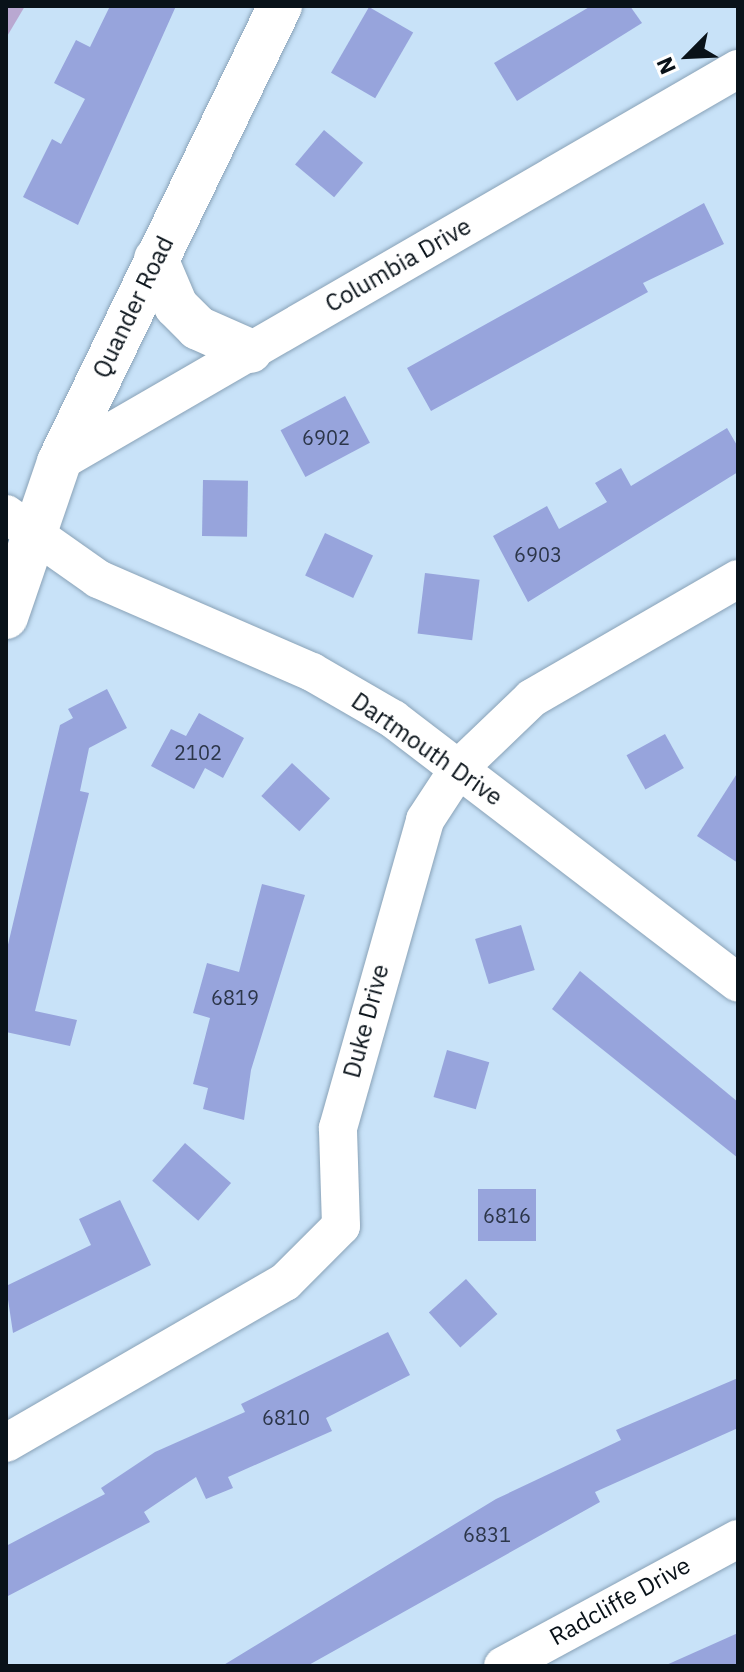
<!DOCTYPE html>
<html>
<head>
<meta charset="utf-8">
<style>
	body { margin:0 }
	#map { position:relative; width:744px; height:1672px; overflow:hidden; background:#c8e2f8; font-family:"IBM Plex Sans",sans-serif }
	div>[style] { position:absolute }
	.green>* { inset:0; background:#b9a8d1 }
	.building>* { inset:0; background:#97a4dc; transform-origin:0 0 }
	.roads { filter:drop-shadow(0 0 2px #89a2b7) drop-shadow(0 0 2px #89a2b7) }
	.minor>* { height:38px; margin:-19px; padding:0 19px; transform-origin:19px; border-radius:19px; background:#fff }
	.tertiary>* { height:44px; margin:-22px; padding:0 22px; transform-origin:22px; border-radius:22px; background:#fff }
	span { translate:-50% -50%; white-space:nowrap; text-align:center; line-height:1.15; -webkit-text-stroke:6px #fff; paint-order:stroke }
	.number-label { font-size:20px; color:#2c364a }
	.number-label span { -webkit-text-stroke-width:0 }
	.street-label { font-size:24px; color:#091219 }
	.frame { position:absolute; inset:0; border:8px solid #091219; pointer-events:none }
	.north { position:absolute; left:648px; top:16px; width:80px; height:80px; -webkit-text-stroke:6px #fff; paint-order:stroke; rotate:246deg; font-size:22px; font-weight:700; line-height:32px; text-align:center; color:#091219 }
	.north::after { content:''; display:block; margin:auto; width:28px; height:36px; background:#091219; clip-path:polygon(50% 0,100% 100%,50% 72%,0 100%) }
</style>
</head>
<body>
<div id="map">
	<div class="green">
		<div style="clip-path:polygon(6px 6px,25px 6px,6px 38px)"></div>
	</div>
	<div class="building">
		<div style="clip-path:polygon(110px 6px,176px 6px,78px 225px,23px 197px,52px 139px,61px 144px,85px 99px,54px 83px,76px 40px,90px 47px)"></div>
		<div style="clip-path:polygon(591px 6px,630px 6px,642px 23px,517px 101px,494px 63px)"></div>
		<div style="left:369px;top:7px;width:51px;height:76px;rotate:30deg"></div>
		<div style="left:324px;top:130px;width:51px;height:45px;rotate:40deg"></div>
		<div style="clip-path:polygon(704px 203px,724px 244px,643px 283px,648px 292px,431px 411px,407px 368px)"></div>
		<div style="left:345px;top:396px;width:53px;height:73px;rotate:62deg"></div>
		<div style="clip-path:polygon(727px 428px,738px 447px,738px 472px,528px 602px,493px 536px,547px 506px,559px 529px,607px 502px,595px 483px,621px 468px,631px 486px)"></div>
		<div style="left:203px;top:480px;width:45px;height:56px;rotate:1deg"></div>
		<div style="left:325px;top:533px;width:53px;height:47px;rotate:25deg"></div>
		<div style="left:425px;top:573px;width:55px;height:61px;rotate:7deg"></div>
		<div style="clip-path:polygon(107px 689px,127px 728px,89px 748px,80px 791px,89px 793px,35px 1011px,77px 1020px,70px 1046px,6px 1032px,6px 953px,60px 725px,73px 718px,68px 709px)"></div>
		<div style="clip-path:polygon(199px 713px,244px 738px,223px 778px,205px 768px,194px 789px,151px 766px,171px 729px,186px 736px)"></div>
		<div style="left:665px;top:734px;width:39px;height:44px;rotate:61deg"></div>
		<div style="left:292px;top:763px;width:52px;height:45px;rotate:43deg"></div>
		<div style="clip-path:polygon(738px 772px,738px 863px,697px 836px)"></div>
		<div style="clip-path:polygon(262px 884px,305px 895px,251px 1070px,244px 1120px,203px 1109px,208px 1088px,193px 1084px,210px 1018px,193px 1013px,207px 963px,239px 972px)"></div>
		<div style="left:521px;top:925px;width:47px;height:48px;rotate:73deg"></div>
		<div style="clip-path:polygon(580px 971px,738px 1102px,738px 1158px,552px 1009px)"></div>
		<div style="left:447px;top:1050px;width:44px;height:49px;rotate:16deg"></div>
		<div style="left:185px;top:1143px;width:61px;height:50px;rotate:41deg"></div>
		<div style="left:478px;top:1189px;width:58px;height:52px"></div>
		<div style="clip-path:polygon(120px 1200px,151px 1265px,13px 1333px,6px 1286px,91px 1245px,79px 1219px)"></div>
		<div style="left:466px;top:1279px;width:47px;height:50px;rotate:48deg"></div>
		<div style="clip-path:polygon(388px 1332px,410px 1375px,326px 1418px,332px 1431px,228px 1477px,233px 1488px,206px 1499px,196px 1477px,144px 1512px,150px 1522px,6px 1597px,6px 1546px,105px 1494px,101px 1488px,155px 1452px,245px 1412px,241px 1404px)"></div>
		<div style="clip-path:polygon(738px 1378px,738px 1428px,595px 1492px,600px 1502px,307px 1666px,222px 1666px,496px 1499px,621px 1440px,616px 1430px)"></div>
		<div style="clip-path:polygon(738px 1633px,738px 1666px,664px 1666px)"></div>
	</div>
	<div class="roads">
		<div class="minor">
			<div style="left:59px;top:462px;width:785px;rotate:-30.06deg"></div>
			<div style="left:6px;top:514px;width:113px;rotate:35.2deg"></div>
			<div style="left:98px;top:579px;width:233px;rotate:23.5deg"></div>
			<div style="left:312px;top:672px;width:94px;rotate:30.1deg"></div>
			<div style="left:393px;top:719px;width:434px;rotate:37.4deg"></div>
			<div style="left:6px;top:1443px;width:322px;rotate:-30deg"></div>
			<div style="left:285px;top:1282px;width:79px;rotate:-45deg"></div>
			<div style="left:341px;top:1226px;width:98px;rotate:-91.8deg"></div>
			<div style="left:338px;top:1128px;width:320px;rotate:-74.2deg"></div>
			<div style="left:425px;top:820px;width:62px;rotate:-56.8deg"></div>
			<div style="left:459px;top:768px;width:101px;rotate:-43.8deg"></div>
			<div style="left:532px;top:698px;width:238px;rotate:-30deg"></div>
			<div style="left:503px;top:1666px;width:267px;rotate:-28.4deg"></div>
		</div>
		<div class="tertiary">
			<div style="left:156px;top:259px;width:51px;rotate:66.9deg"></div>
			<div style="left:176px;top:306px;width:31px;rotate:45deg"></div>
			<div style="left:198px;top:328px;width:57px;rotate:23.9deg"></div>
			<div style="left:6px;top:617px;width:164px;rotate:-71.1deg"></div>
			<div style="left:59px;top:462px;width:507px;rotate:-64.14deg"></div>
		</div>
	</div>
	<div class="number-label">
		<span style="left:326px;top:437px">6902</span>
		<span style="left:538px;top:554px">6903</span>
		<span style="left:198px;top:752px">2102</span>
		<span style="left:235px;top:997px">6819</span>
		<span style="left:507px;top:1215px">6816</span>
		<span style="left:286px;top:1417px">6810</span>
		<span style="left:487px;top:1534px">6831</span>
	</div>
	<div class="street-label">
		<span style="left:398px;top:265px;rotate:-30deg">Columbia Drive</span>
		<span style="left:133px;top:307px;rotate:-64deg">Quander Road</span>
		<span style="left:427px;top:749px;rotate:35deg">Dartmouth Drive</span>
		<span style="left:366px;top:1021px;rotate:-75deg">Duke Drive</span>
		<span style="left:620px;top:1601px;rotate:-29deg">Radcliffe Drive</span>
	</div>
	<div class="frame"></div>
	<div class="north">N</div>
</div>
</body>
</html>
